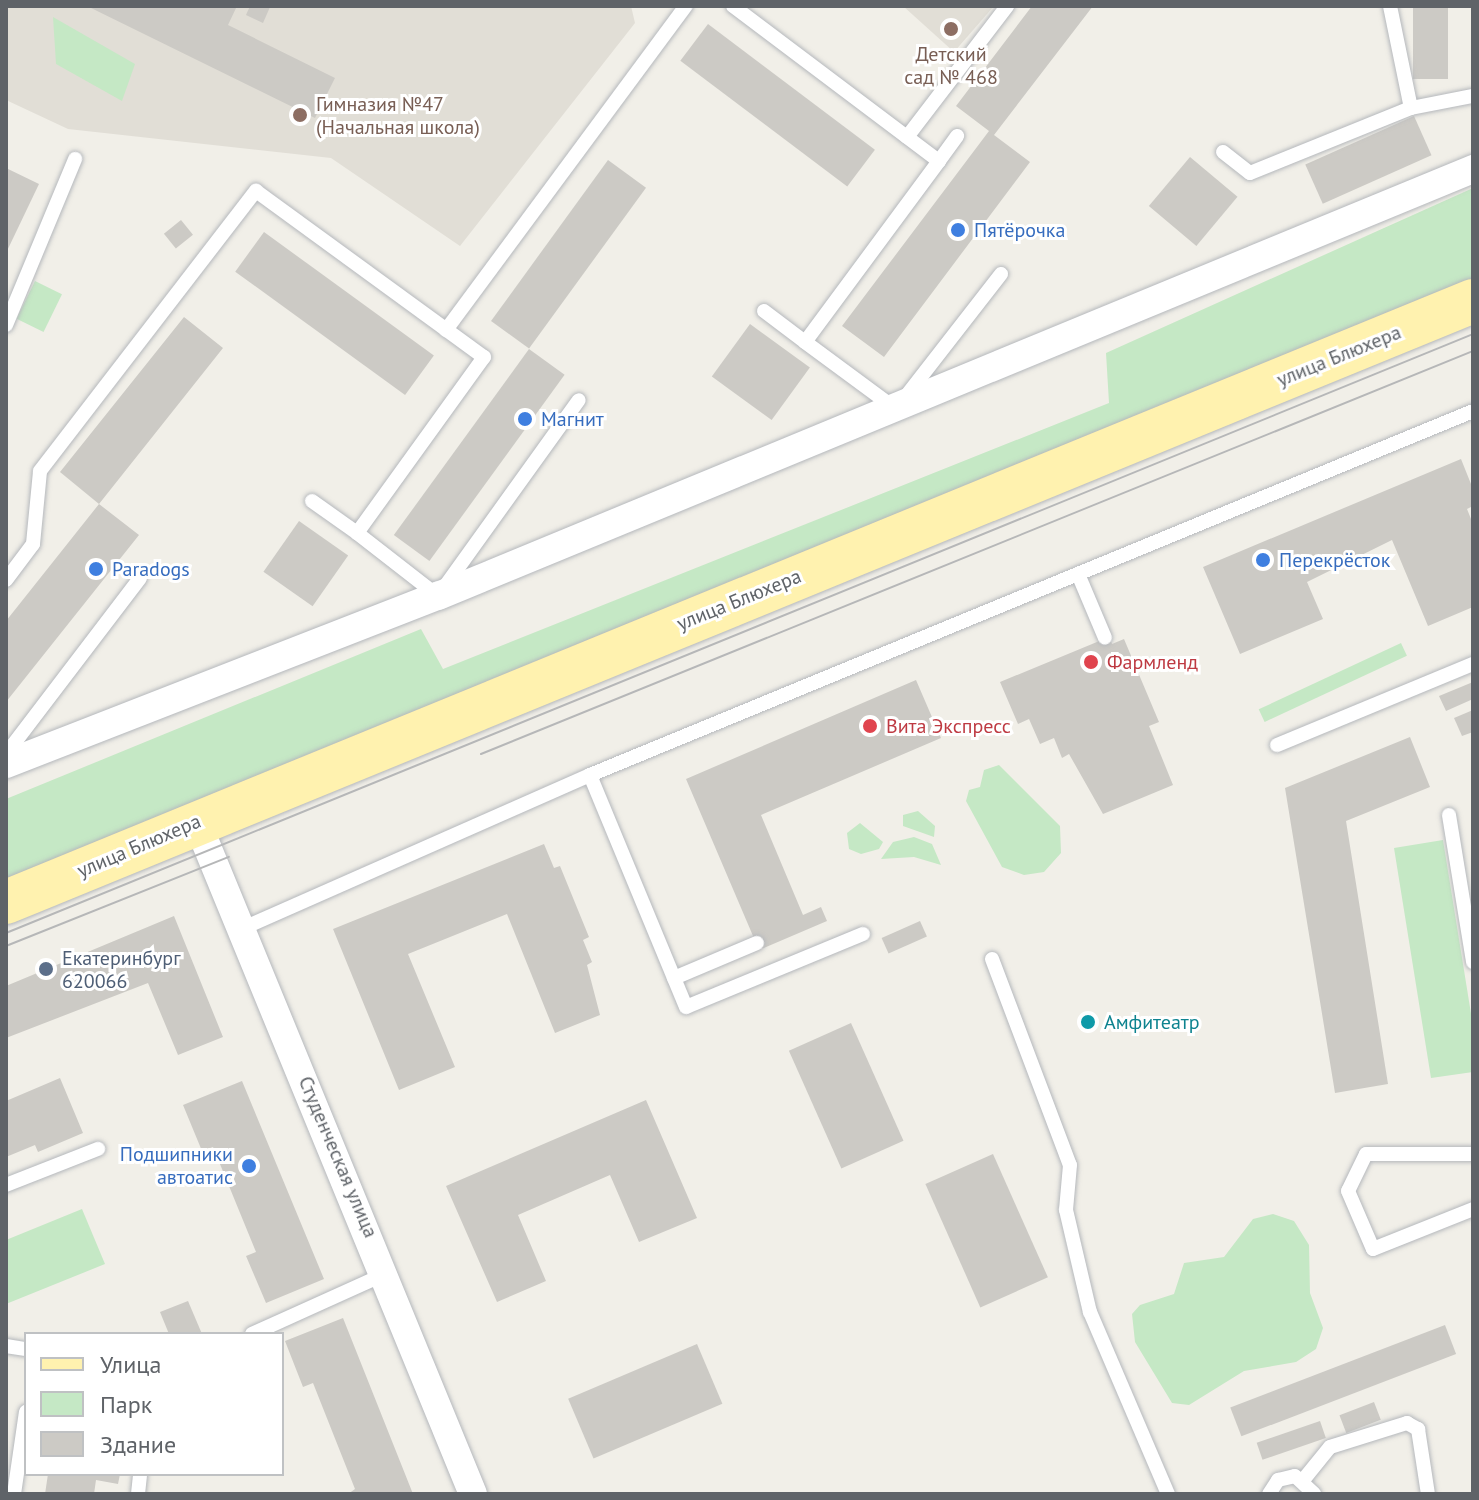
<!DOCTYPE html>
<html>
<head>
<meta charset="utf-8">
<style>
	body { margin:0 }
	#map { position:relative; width:1479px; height:1500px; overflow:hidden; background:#f1efe8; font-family:"PT Sans",sans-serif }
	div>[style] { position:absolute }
	.education>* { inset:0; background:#e1ded6 }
	.green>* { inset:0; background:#c5e8c5; transform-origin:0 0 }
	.building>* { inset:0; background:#cccac5; transform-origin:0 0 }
	.roads { filter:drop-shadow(0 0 2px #b5b8bc) drop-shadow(0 0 2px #b5b8bc) }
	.service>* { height:14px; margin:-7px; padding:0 7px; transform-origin:7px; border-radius:7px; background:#fff }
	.minor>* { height:28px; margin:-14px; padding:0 14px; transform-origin:14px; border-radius:14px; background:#fff }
	.primary>* { height:44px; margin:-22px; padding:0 22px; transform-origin:22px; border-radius:22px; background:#fff2af }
	.tram>* { height:2px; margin:-1px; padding:0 1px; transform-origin:1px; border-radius:1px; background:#b6b7b8 }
	.dots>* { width:22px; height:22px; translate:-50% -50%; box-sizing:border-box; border:4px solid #fff; border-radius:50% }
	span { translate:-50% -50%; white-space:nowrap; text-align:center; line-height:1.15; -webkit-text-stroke:6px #fff; paint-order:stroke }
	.education-label { font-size:20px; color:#785e54 }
	.left { translate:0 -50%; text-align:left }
	.shop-label { font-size:20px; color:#366cbe }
	.right { translate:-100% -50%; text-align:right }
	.street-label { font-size:20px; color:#5f6368 }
	.health-label { font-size:20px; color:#be3a42 }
	.service-label { font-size:20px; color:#4e5e75 }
	.culture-label { font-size:20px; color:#0d838f }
	.frame { position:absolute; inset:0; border:8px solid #5f6368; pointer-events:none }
	.legend { position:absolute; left:24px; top:1332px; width:260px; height:144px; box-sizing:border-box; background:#fff; border:2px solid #bfc1c3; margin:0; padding:10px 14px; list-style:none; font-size:24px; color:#5f6368 }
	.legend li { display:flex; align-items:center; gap:16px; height:40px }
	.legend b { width:40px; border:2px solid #bfc1c3 }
</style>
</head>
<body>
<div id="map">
	<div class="education">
		<div style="clip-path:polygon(6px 6px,631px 6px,635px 23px,460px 246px,331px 158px,68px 129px,6px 100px)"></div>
		<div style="clip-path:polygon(903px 6px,994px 6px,954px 52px)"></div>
	</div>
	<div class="green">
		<div style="clip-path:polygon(53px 17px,135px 64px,122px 101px,56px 64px)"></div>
		<div style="clip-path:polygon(1473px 188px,1473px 289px,6px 883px,6px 799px,421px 629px,443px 669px,1109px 403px,1106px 353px)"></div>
		<div style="left:35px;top:281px;width:30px;height:42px;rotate:26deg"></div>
		<div style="left:1401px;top:643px;width:14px;height:157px;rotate:65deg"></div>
		<div style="clip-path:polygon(999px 765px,1060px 826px,1061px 853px,1044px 872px,1024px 875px,1002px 867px,966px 801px,969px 790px,980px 787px,984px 770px)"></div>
		<div style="clip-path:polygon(918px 811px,935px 826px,934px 837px,903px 826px,903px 815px)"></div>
		<div style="clip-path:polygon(860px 823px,883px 842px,879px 849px,861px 854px,849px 849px,847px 833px)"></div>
		<div style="clip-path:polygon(914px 837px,932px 844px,941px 865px,914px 857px,881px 859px,893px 842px)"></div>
		<div style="clip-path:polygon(1443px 840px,1473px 1026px,1473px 1072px,1431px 1078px,1394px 848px)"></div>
		<div style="clip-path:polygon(82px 1209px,105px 1264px,6px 1304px,6px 1240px)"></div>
		<div style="clip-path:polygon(1273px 1214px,1294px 1221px,1309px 1245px,1310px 1293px,1323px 1328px,1316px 1349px,1296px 1362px,1244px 1371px,1189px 1405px,1172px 1403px,1135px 1342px,1132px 1314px,1140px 1305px,1174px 1294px,1184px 1263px,1224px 1257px,1253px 1219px)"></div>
	</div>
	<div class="building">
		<div style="clip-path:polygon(87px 6px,237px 6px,228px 25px,335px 78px,315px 118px)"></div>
		<div style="clip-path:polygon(250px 6px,270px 7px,263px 23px,246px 15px)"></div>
		<div style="clip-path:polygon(1032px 6px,1093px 6px,994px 135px,1030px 162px,884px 357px,842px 326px,989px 131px,956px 106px)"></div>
		<div style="left:1413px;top:6px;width:35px;height:73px"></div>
		<div style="left:708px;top:24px;width:209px;height:46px;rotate:37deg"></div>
		<div style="left:1414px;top:116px;width:43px;height:119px;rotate:66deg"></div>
		<div style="left:1190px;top:157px;width:62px;height:64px;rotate:40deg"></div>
		<div style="left:608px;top:160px;width:47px;height:199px;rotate:36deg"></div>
		<div style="clip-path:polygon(6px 168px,39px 184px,6px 253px)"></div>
		<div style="left:181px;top:220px;width:19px;height:22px;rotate:51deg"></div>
		<div style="left:264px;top:232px;width:210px;height:49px;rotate:36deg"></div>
		<div style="clip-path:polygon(184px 317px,223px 348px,99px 504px,139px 535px,6px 702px,6px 621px,99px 504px,60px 472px)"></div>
		<div style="left:750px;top:324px;width:74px;height:65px;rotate:36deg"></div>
		<div style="left:529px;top:349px;width:44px;height:230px;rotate:36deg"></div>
		<div style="clip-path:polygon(1461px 459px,1473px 489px,1473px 506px,1467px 509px,1473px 524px,1473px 607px,1428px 626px,1392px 540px,1307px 582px,1323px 619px,1240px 654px,1203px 567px)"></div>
		<div style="left:299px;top:521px;width:60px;height:62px;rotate:35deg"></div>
		<div style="clip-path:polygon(1109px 637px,1112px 644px,1124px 639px,1159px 722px,1149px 726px,1173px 785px,1103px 814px,1069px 754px,1062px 758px,1054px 738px,1040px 744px,1029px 719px,1018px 724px,1000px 682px)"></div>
		<div style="clip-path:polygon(916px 680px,941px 738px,761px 815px,803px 915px,821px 907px,827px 921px,759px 950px,686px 779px)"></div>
		<div style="clip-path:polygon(1473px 682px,1473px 699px,1446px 711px,1439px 696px)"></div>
		<div style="clip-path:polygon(1473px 710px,1473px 732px,1462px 736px,1454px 718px)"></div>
		<div style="clip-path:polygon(1410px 737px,1430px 787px,1346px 821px,1388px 1084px,1335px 1093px,1285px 788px)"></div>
		<div style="clip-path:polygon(544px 844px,554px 868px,560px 866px,589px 937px,583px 940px,592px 962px,587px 965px,600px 1015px,555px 1033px,507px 914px,408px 954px,455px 1067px,399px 1090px,333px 929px)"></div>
		<div style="clip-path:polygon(174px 916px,223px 1037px,178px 1055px,148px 983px,6px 1038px,6px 986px)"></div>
		<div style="left:920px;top:921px;width:17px;height:42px;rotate:66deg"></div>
		<div style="left:851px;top:1023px;width:129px;height:68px;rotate:66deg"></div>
		<div style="clip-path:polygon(60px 1078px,83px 1133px,38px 1152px,35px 1145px,6px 1157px,6px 1101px)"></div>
		<div style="clip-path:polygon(242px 1081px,324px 1279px,266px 1303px,246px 1256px,256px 1252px,213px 1147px,202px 1151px,183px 1105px)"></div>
		<div style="clip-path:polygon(646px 1100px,697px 1218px,639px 1242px,610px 1175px,518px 1215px,546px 1281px,497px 1302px,446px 1186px)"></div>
		<div style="left:993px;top:1154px;width:135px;height:74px;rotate:66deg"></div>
		<div style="clip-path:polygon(188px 1301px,202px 1334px,169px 1334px,160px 1312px)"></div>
		<div style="clip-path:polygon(343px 1318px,413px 1494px,348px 1494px,355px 1489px,313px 1383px,303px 1387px,285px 1341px)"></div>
		<div style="left:1445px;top:1325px;width:31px;height:230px;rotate:69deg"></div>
		<div style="left:697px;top:1344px;width:65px;height:140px;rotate:67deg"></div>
		<div style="left:1374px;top:1402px;width:19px;height:37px;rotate:69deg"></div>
		<div style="left:1320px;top:1421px;width:18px;height:67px;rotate:71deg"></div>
		<div style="clip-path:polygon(48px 1474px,120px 1474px,118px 1484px,96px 1480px,94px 1494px,45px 1494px)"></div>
	</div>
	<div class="roads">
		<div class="service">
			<div style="left:733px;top:6px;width:258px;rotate:37deg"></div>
			<div style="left:939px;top:161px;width:225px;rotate:126.5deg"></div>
			<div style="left:805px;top:342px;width:113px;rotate:36.4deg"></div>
			<div style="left:896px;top:409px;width:171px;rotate:-52.1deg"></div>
			<div style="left:1390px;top:6px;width:104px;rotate:78.4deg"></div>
			<div style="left:1411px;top:108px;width:63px;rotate:-11deg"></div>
			<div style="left:907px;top:137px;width:165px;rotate:-52.6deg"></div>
			<div style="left:1223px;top:152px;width:34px;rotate:38deg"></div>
			<div style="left:1250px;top:173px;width:174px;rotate:-22deg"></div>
			<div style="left:939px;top:161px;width:31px;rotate:-54deg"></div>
			<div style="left:764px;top:311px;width:51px;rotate:37.1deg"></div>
			<div style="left:6px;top:325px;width:180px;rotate:-67.4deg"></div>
			<div style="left:446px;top:330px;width:403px;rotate:-53.5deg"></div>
			<div style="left:312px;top:501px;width:55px;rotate:35.4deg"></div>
			<div style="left:1078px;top:574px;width:69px;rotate:67.1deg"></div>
			<div style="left:6px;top:580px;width:45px;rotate:-53.1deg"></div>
			<div style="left:33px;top:544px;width:73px;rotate:-84.5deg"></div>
			<div style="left:40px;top:471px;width:354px;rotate:-52.4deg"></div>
			<div style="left:256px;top:191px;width:282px;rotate:36.1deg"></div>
			<div style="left:484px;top:357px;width:217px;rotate:125.8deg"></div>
			<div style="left:357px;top:533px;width:103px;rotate:37.9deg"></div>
			<div style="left:438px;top:596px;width:241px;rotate:-54.3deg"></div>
			<div style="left:1277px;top:745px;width:212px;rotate:-22.5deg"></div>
			<div style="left:6px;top:754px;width:221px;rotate:-52.7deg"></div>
			<div style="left:1449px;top:815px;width:149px;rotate:80.7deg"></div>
			<div style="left:241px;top:929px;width:381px;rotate:-23.8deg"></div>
			<div style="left:863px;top:934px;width:191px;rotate:157.6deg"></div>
			<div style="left:686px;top:1007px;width:251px;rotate:-112.5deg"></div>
			<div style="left:590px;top:775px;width:955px;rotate:-22.4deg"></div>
			<div style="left:992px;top:959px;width:220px;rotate:69.3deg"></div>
			<div style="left:1070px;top:1165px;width:45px;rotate:95.1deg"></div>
			<div style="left:1066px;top:1210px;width:105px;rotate:76.8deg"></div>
			<div style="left:1090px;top:1312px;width:198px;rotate:66.8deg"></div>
			<div style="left:674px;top:978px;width:90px;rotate:-22.9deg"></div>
			<div style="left:1473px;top:1154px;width:107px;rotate:180deg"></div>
			<div style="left:1366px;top:1154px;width:41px;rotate:115.9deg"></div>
			<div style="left:1348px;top:1191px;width:63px;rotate:66.7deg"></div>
			<div style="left:1373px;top:1249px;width:108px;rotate:-21.8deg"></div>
			<div style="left:6px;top:1185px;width:99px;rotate:-21.4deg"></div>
			<div style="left:252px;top:1334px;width:148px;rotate:-24.3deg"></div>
			<div style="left:6px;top:1346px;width:20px;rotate:9deg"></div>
			<div style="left:1304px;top:1479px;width:41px;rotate:-50.9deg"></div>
			<div style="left:1330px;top:1447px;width:81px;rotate:-17.3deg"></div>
			<div style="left:1407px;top:1423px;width:13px;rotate:29deg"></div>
			<div style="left:1418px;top:1429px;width:66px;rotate:81.3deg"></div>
			<div style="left:14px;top:1494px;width:83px;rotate:-81.7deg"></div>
			<div style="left:138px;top:1494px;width:20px;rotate:-84deg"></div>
			<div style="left:1269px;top:1494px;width:17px;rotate:-57deg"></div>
			<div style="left:1278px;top:1480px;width:17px;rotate:-13deg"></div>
			<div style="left:1295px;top:1476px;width:26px;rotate:43deg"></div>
		</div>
		<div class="minor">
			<div style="left:6px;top:764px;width:464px;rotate:-21.3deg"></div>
			<div style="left:438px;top:596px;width:1120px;rotate:-22.42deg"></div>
			<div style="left:197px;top:822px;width:726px;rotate:67.67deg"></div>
		</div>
		<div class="primary">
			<div style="left:6px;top:902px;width:1585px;rotate:-22.28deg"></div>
		</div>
	</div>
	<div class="tram">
		<div style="left:481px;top:754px;width:1071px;rotate:-22.11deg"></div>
		<div style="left:6px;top:933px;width:1585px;rotate:-22.21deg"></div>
		<div style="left:6px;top:946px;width:240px;rotate:-21.8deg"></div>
	</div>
	<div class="dots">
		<div style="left:951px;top:29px;background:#8d6e63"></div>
		<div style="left:300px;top:115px;background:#8d6e63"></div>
		<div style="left:958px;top:230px;background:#3f7fe0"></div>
		<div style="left:525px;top:419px;background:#3f7fe0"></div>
		<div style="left:1263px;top:560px;background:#3f7fe0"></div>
		<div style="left:96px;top:569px;background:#3f7fe0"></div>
		<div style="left:1091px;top:662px;background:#e0444e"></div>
		<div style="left:870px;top:726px;background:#e0444e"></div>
		<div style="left:46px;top:969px;background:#5c6f8a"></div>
		<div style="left:1088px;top:1022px;background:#0f9aa8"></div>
		<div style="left:249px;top:1166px;background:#3f7fe0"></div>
	</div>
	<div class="education-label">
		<span style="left:951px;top:66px">Детский<br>сад № 468</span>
		<span class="left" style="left:316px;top:116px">Гимназия №47<br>(Начальная школа)</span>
	</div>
	<div class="shop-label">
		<span class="left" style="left:974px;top:230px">Пятёрочка</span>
		<span class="left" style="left:541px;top:419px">Магнит</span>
		<span class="left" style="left:1279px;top:560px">Перекрёсток</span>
		<span class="left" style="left:112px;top:569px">Paradogs</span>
		<span class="right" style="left:233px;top:1166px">Подшипники<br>автоатис</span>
	</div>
	<div class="street-label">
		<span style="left:1339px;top:356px;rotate:-22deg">улица Блюхера</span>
		<span style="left:739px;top:600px;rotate:-22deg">улица Блюхера</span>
		<span style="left:139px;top:846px;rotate:-23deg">улица Блюхера</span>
		<span style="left:338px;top:1157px;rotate:67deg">Студенческая улица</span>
	</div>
	<div class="health-label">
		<span class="left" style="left:1107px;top:662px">Фармленд</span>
		<span class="left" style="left:886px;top:726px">Вита Экспресс</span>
	</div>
	<div class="service-label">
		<span class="left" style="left:62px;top:970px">Екатеринбург<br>620066</span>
	</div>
	<div class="culture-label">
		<span class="left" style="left:1104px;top:1022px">Амфитеатр</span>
	</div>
	<div class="frame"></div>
	<ul class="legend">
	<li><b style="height:10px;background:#fff2af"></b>Улица</li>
	<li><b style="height:22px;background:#c5e8c5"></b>Парк</li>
	<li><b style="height:22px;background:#cccac5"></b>Здание</li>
	</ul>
</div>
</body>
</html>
